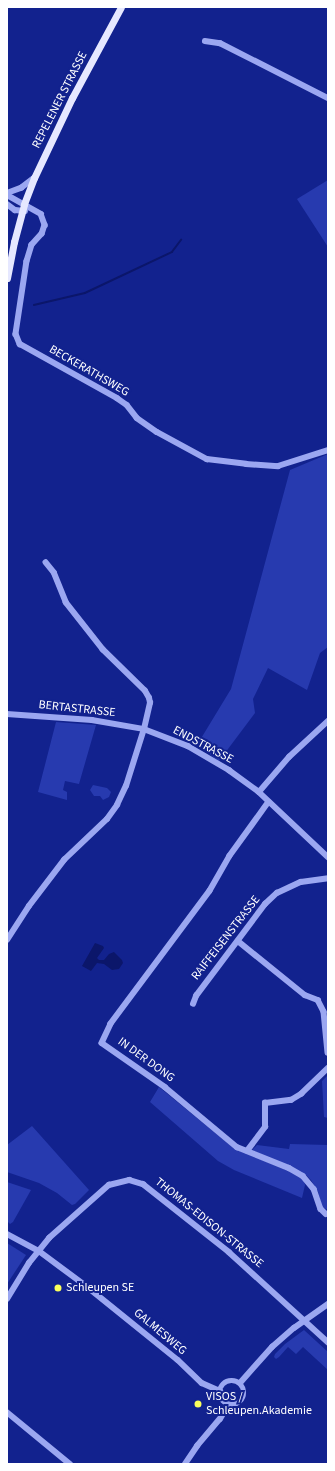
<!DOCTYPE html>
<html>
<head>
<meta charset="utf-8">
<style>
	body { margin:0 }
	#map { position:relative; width:335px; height:1471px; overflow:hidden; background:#12228e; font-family:"Source Sans 3",sans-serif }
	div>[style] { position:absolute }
	.green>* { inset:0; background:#273aaf }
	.water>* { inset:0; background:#0b166a }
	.stream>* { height:1.5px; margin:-0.75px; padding:0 0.75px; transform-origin:0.75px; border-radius:0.75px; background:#0b166a }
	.minor>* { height:5.5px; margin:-2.75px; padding:0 2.75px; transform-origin:2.75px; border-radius:2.75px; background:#9ba7f1 }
	.minor>.ring { margin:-2.75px; padding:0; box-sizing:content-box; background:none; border:5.5px solid #9ba7f1; border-radius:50% }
	.major>* { height:7px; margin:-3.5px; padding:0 3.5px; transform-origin:3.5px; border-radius:3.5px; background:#e6e8ff }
	.dots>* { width:11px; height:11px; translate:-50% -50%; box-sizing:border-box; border:2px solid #12228e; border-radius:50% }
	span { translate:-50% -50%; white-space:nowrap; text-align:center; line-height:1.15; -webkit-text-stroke:4px #12228e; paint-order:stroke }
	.street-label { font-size:12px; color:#fff }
	.poi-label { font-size:12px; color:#fff }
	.left { translate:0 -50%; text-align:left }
	.frame { position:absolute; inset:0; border:8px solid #fff; pointer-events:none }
</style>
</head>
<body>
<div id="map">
	<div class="green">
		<div style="clip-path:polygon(328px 180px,328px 247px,297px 199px)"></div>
		<div style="clip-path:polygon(328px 454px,328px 647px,320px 653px,307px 690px,268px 668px,253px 699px,255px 713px,219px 761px,197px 745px,231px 689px,290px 470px)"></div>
		<div style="clip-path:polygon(56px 722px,96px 725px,79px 784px,65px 781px,63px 790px,67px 792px,67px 800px,38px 792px)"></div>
		<div style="clip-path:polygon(93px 785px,107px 788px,111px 792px,109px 797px,103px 800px,100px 796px,94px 796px,90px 790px)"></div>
		<div style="clip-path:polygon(328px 1075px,328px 1129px,328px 1118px,324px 1117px,322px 1081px)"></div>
		<div style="clip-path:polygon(159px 1087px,235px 1149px,298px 1175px,304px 1180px,305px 1185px,302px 1198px,234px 1170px,218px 1161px,150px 1102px)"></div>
		<div style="clip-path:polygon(32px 1126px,89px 1190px,75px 1204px,72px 1205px,57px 1193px,39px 1183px,7px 1172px,7px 1145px)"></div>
		<div style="clip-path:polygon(290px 1144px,328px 1145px,328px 1210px,322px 1207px,318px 1192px,311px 1180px,305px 1174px,252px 1150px,257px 1145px,289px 1149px)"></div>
		<div style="clip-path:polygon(7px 1182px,31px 1190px,13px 1222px,10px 1224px,7px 1221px)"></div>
		<div style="clip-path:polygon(7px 1243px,26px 1255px,7px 1284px)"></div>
		<div style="clip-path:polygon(304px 1330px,328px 1352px,328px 1370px,303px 1347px,296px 1354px,288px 1347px,279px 1357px,276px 1359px,274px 1357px,275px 1354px,285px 1344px)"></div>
	</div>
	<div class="water">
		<div style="clip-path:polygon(95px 943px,103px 946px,104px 948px,97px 958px,99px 960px,104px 960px,109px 954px,114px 952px,122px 960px,123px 963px,119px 969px,112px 970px,104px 964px,97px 963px,91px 971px,82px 966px)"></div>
	</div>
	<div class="stream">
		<div style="left:34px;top:305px;width:52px;rotate:-13.2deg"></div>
		<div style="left:85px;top:293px;width:96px;rotate:-25.2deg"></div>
		<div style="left:172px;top:252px;width:15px;rotate:-53deg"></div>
	</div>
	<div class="minor">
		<div style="left:205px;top:41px;width:15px;rotate:8deg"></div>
		<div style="left:220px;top:43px;width:121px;rotate:27deg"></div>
		<div style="left:7px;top:193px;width:15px;rotate:-20deg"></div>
		<div style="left:21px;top:188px;width:16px;rotate:-38deg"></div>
		<div style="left:7px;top:195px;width:39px;rotate:29deg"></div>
		<div style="left:41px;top:214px;width:12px;rotate:70deg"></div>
		<div style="left:45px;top:225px;width:9px;rotate:108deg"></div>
		<div style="left:42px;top:234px;width:15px;rotate:132deg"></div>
		<div style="left:32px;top:245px;width:17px;rotate:107deg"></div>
		<div style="left:27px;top:261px;width:74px;rotate:98.6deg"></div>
		<div style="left:16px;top:334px;width:11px;rotate:68deg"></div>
		<div style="left:20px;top:344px;width:111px;rotate:29.1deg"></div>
		<div style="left:117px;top:398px;width:12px;rotate:35deg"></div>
		<div style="left:127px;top:405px;width:16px;rotate:52deg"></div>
		<div style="left:137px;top:418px;width:24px;rotate:35deg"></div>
		<div style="left:157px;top:432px;width:57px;rotate:28.4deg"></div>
		<div style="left:207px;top:459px;width:39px;rotate:7deg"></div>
		<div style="left:246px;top:464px;width:32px;rotate:4deg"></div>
		<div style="left:278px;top:466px;width:52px;rotate:-17.7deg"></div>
		<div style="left:7px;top:204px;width:10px;rotate:37deg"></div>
		<div style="left:15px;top:210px;width:10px;rotate:6deg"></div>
		<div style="left:7px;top:714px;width:85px;rotate:4deg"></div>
		<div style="left:92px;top:720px;width:53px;rotate:9.8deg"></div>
		<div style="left:144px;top:729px;width:47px;rotate:21.1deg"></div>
		<div style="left:188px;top:746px;width:48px;rotate:30.3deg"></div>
		<div style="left:229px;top:770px;width:37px;rotate:36deg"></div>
		<div style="left:259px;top:792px;width:95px;rotate:43.3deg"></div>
		<div style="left:259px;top:792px;width:46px;rotate:-49.4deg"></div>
		<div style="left:289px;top:757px;width:53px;rotate:-42.7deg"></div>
		<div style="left:269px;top:802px;width:67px;rotate:125.8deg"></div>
		<div style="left:230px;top:856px;width:40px;rotate:119.7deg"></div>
		<div style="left:210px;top:891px;width:166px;rotate:126.7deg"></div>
		<div style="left:111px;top:1024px;width:21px;rotate:115deg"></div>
		<div style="left:102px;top:1043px;width:77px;rotate:34.9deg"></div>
		<div style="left:165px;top:1087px;width:94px;rotate:39.8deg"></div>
		<div style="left:237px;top:1147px;width:56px;rotate:22deg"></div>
		<div style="left:289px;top:1168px;width:16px;rotate:30deg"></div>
		<div style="left:303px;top:1176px;width:17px;rotate:50deg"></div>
		<div style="left:314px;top:1189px;width:21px;rotate:71deg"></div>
		<div style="left:321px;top:1209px;width:7px;rotate:45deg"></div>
		<div style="left:7px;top:940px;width:40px;rotate:-57.1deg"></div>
		<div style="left:29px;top:906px;width:58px;rotate:-52.7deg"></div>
		<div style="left:64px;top:860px;width:59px;rotate:-43.6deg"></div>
		<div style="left:107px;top:819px;width:17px;rotate:-54deg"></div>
		<div style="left:117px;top:805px;width:21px;rotate:-65deg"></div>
		<div style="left:126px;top:786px;width:60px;rotate:-72.5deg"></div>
		<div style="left:144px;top:729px;width:27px;rotate:-77deg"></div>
		<div style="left:150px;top:703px;width:5px;rotate:-101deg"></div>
		<div style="left:149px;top:698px;width:8px;rotate:-120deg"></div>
		<div style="left:145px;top:691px;width:59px;rotate:-135.7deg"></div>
		<div style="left:103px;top:650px;width:60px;rotate:-128.2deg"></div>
		<div style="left:66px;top:603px;width:32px;rotate:-112deg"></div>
		<div style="left:54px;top:573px;width:13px;rotate:-129deg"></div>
		<div style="left:238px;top:941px;width:86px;rotate:38.9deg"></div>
		<div style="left:305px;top:995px;width:14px;rotate:21deg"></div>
		<div style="left:318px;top:1000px;width:13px;rotate:63deg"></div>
		<div style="left:324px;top:1012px;width:41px;rotate:84.4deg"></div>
		<div style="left:193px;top:1004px;width:9px;rotate:-69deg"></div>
		<div style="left:196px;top:996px;width:115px;rotate:-53.1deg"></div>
		<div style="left:265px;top:904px;width:16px;rotate:-43deg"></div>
		<div style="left:277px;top:893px;width:26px;rotate:-25deg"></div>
		<div style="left:301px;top:882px;width:27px;rotate:-8deg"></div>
		<div style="left:247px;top:1151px;width:30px;rotate:-53deg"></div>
		<div style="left:265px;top:1127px;width:24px;rotate:-90deg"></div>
		<div style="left:265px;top:1103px;width:26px;rotate:-7deg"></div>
		<div style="left:291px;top:1100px;width:12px;rotate:-31deg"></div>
		<div style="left:301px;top:1094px;width:37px;rotate:-44deg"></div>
		<div style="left:7px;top:1234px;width:36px;rotate:28deg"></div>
		<div style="left:39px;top:1251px;width:57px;rotate:36.5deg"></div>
		<div style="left:85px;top:1285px;width:119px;rotate:38.9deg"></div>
		<div style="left:178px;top:1360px;width:33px;rotate:44deg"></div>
		<div style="left:202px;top:1383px;width:20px;rotate:24deg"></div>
		<div style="left:7px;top:1299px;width:42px;rotate:-58.6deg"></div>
		<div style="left:29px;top:1263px;width:32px;rotate:-51deg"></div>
		<div style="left:49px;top:1238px;width:80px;rotate:-41.5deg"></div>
		<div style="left:109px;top:1185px;width:21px;rotate:-14deg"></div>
		<div style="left:129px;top:1180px;width:15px;rotate:16deg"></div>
		<div style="left:143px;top:1184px;width:110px;rotate:38.3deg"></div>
		<div style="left:229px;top:1252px;width:134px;rotate:42.3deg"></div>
		<div class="ring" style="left:220px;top:1381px;width:18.5px;height:18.5px"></div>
		<div style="left:240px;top:1383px;width:48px;rotate:-48.4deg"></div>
		<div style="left:272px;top:1347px;width:29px;rotate:-41deg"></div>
		<div style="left:294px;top:1328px;width:42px;rotate:-35.2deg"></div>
		<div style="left:7px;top:1412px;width:82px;rotate:39.5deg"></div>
		<div style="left:185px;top:1464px;width:22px;rotate:-56deg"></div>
		<div style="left:197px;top:1446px;width:35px;rotate:-50deg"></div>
		<div style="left:220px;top:1419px;width:16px;rotate:-60deg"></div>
	</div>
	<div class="major">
		<div style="left:7px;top:278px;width:37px;rotate:-79deg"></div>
		<div style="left:14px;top:242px;width:39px;rotate:-75deg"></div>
		<div style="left:24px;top:204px;width:28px;rotate:-69deg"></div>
		<div style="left:34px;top:178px;width:89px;rotate:-64.6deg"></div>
		<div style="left:72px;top:98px;width:103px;rotate:-61.7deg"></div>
	</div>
	<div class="dots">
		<div style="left:58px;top:1288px;background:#fbff5c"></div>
		<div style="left:198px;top:1404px;background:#fbff5c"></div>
	</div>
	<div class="street-label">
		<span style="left:60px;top:100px;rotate:-63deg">REPELENER STRASSE</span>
		<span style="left:89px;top:371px;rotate:30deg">BECKERATHSWEG</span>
		<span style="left:77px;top:709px;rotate:6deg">BERTASTRASSE</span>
		<span style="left:203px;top:745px;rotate:28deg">ENDSTRASSE</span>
		<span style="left:226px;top:938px;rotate:-52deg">RAIFFEISENSTRASSE</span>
		<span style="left:146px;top:1060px;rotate:36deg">IN DER DONG</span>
		<span style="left:209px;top:1223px;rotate:39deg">THOMAS-EDISON-STRASSE</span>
		<span style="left:160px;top:1332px;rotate:40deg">GALMESWEG</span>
	</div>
	<div class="poi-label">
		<span class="left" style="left:66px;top:1288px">Schleupen SE</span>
		<span class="left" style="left:206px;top:1404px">VISOS /<br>Schleupen.Akademie</span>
	</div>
	<div class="frame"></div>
</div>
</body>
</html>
